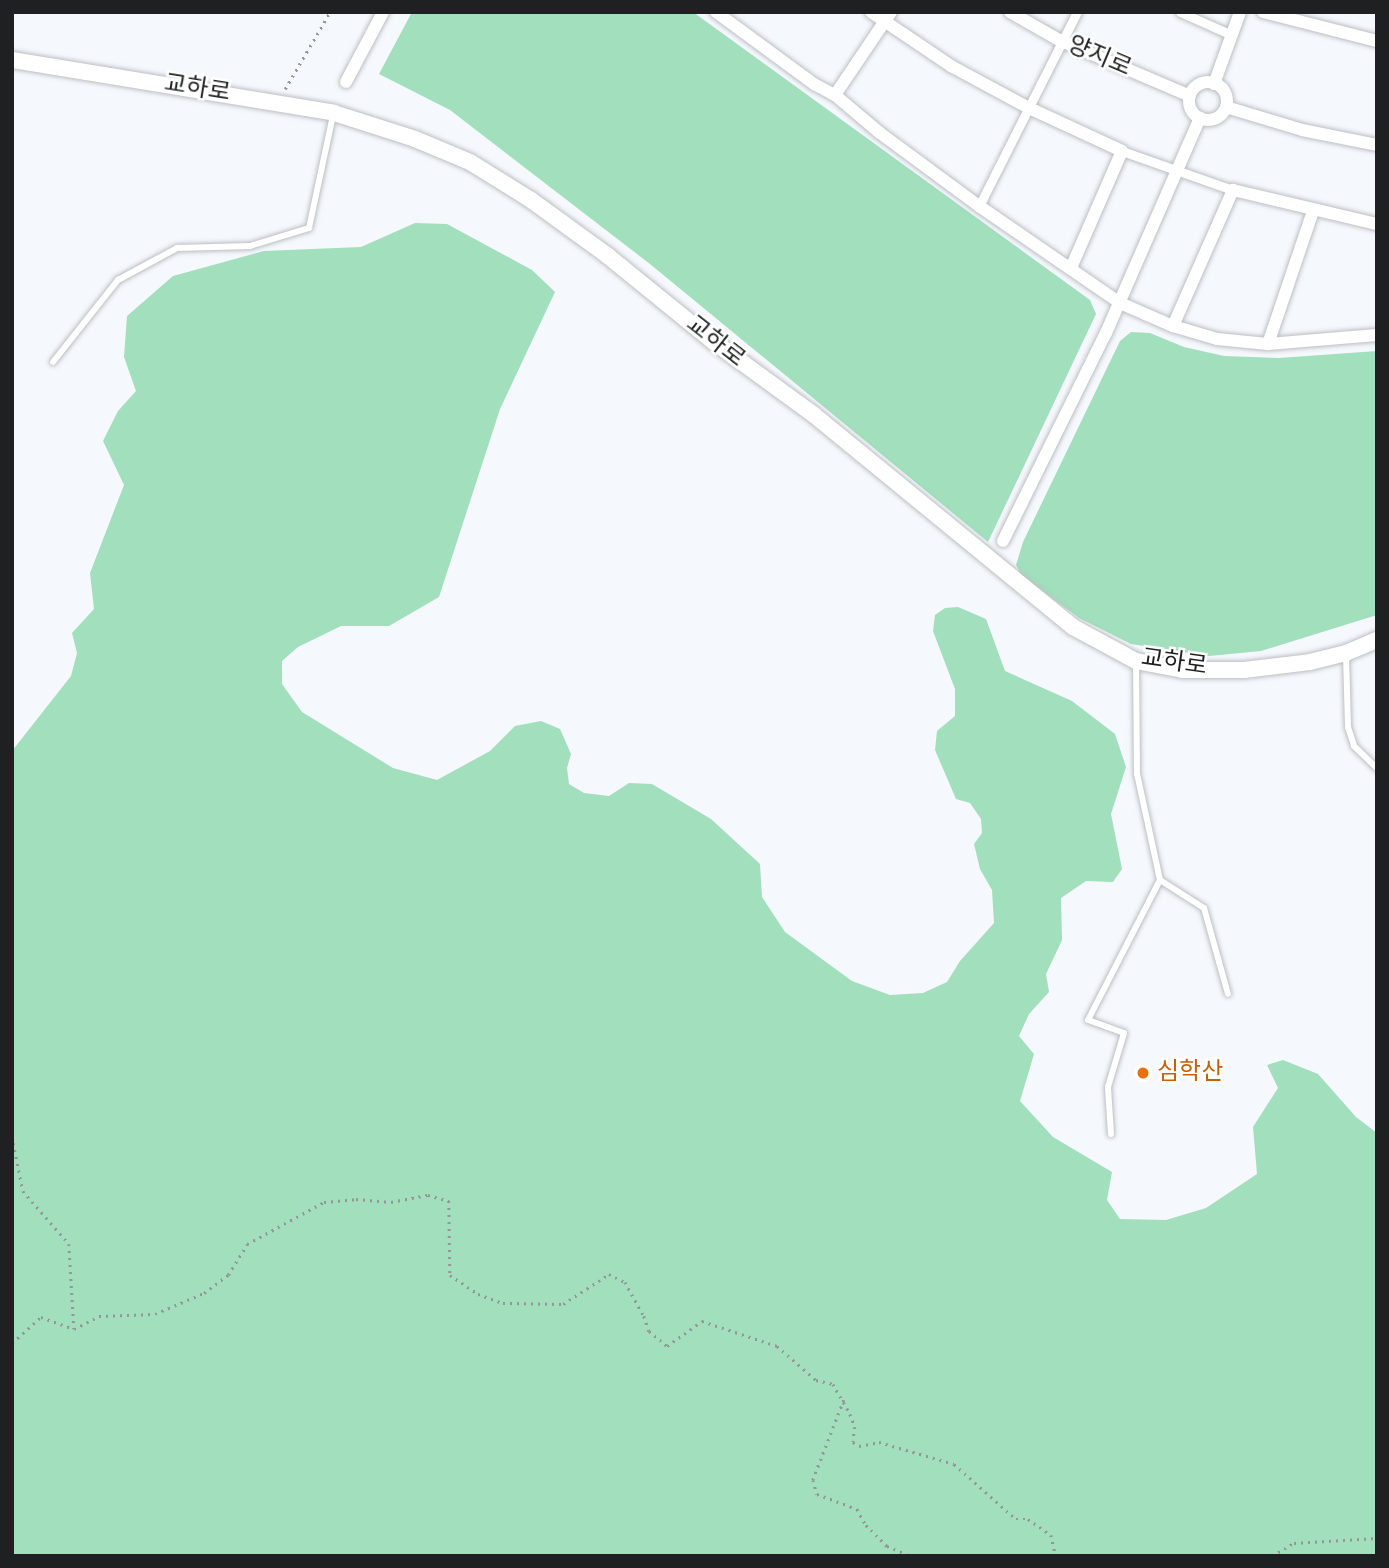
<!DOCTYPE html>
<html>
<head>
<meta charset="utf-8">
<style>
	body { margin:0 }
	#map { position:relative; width:1389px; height:1568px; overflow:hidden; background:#f5f8fc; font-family:Spectral,"Noto Sans KR",serif }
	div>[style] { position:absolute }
	.green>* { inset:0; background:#a1dfbd }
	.path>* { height:2.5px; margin-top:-1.25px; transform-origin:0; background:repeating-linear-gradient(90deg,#949699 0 2px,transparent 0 7px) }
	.roads { filter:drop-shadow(0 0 2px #bcbfc3) drop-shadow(0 0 2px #bcbfc3) }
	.service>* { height:6px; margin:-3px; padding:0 3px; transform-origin:3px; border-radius:3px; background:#fff }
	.pedestrian>* { height:9px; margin:-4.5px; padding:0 4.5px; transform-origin:4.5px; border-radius:4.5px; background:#fff }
	.minor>* { height:12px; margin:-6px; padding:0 6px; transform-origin:6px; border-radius:6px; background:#fff }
	.minor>.ring { margin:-6px; padding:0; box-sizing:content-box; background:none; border:12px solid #fff; border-radius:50% }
	.tertiary>* { height:16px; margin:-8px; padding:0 8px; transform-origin:8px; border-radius:8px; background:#fff }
	.dots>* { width:19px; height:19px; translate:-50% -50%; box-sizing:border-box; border:4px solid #fff; border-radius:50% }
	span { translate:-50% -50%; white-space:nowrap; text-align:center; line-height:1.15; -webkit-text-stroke:5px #fff; paint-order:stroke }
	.street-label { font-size:24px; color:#1f2021 }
	.food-label { font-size:24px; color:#c56008 }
	.left { translate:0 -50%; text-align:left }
	.frame { position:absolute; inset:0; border:14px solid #1f2021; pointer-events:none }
</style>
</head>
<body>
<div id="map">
	<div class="green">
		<div style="clip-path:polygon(412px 12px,693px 12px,1090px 300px,1096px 314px,988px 542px,650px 264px,450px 110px,379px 74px)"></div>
		<div style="clip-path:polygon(415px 223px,447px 224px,532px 270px,555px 292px,500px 409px,439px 597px,389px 626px,341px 626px,298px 647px,282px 661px,282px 684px,302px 712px,393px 768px,437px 780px,490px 751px,515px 726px,541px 721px,560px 729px,571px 754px,567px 768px,569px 784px,584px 793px,609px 796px,629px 783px,652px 784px,711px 819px,760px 864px,762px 897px,785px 932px,852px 981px,890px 995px,923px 993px,947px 982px,960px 961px,994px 923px,992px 890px,980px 869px,974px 844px,982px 833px,981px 819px,970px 803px,956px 799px,935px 750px,937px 731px,955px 716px,955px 689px,933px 631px,935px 615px,945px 608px,958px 607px,986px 619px,1005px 671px,1072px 701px,1115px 734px,1126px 767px,1111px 814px,1122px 869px,1113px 882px,1086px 881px,1061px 898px,1062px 940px,1046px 974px,1049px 992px,1029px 1014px,1019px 1036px,1034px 1054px,1020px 1101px,1053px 1137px,1112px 1172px,1107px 1200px,1120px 1219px,1166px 1220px,1206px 1208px,1257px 1174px,1253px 1127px,1278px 1088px,1267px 1065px,1283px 1060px,1318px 1074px,1356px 1117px,1377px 1133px,1377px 1556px,12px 1556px,12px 751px,71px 676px,77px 653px,72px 633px,94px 609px,90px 573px,124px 485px,103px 441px,118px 411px,136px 391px,124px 357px,127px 316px,173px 276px,264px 251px,361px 247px)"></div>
		<div style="clip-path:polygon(1131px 332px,1150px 333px,1184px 347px,1224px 356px,1279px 358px,1377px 351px,1377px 615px,1261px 651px,1209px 656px,1131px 644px,1079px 618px,1022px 576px,1016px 565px,1023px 542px,1120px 341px)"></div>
	</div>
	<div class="path">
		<div style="left:285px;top:89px;width:89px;rotate:-59.7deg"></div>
		<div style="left:12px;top:1136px;width:56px;rotate:78.7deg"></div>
		<div style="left:23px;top:1191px;width:70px;rotate:49deg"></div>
		<div style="left:69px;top:1244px;width:85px;rotate:86.6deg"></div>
		<div style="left:12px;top:1343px;width:39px;rotate:-42deg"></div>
		<div style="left:41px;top:1317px;width:35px;rotate:20deg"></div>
		<div style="left:74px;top:1329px;width:28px;rotate:-27deg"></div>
		<div style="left:99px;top:1316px;width:56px;rotate:-2deg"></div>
		<div style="left:155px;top:1314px;width:53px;rotate:-23.2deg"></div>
		<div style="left:204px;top:1293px;width:30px;rotate:-37deg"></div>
		<div style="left:228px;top:1275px;width:36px;rotate:-58deg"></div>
		<div style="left:247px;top:1244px;width:88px;rotate:-28.6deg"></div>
		<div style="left:324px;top:1202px;width:32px;rotate:-5deg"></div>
		<div style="left:356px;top:1199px;width:35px;rotate:5deg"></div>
		<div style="left:391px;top:1202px;width:38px;rotate:-11deg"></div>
		<div style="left:428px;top:1195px;width:22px;rotate:16deg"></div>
		<div style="left:449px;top:1201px;width:74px;rotate:89.2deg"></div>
		<div style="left:450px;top:1275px;width:34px;rotate:34deg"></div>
		<div style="left:478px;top:1294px;width:27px;rotate:20deg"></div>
		<div style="left:503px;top:1303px;width:60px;rotate:1deg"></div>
		<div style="left:563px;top:1304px;width:55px;rotate:-33.1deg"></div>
		<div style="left:609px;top:1274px;width:18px;rotate:27deg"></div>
		<div style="left:625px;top:1282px;width:39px;rotate:61deg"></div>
		<div style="left:644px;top:1316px;width:16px;rotate:72deg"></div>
		<div style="left:649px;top:1331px;width:23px;rotate:40deg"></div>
		<div style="left:667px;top:1346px;width:43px;rotate:-35.5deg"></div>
		<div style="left:702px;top:1321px;width:79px;rotate:18.4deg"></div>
		<div style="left:777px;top:1346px;width:52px;rotate:41.1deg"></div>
		<div style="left:816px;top:1380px;width:17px;rotate:13deg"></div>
		<div style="left:833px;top:1384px;width:34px;rotate:60deg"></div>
		<div style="left:850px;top:1414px;width:14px;rotate:69deg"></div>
		<div style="left:855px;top:1427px;width:15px;rotate:98deg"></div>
		<div style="left:853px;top:1442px;width:7px;rotate:34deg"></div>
		<div style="left:859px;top:1446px;width:20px;rotate:-11deg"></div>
		<div style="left:879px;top:1442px;width:78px;rotate:16.3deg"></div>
		<div style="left:954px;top:1464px;width:83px;rotate:41.6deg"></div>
		<div style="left:1016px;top:1519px;width:12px"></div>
		<div style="left:1028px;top:1519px;width:28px;rotate:35deg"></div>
		<div style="left:1051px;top:1535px;width:22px;rotate:77deg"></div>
		<div style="left:844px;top:1400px;width:86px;rotate:111.2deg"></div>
		<div style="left:813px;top:1480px;width:15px;rotate:74deg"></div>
		<div style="left:817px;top:1494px;width:43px;rotate:20.6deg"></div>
		<div style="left:857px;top:1509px;width:18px;rotate:61deg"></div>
		<div style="left:866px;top:1525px;width:30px;rotate:45deg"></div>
		<div style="left:887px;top:1546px;width:26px;rotate:23deg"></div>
		<div style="left:156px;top:1556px;width:22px"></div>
		<div style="left:1272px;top:1556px;width:26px;rotate:-31deg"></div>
		<div style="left:1294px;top:1543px;width:83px;rotate:-3.4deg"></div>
	</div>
	<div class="roads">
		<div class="service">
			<div style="left:53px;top:362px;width:105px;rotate:-51.6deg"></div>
			<div style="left:118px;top:280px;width:67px;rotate:-28.5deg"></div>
			<div style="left:177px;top:248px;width:73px;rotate:-1.6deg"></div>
			<div style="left:250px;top:246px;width:62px;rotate:-17deg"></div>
			<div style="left:309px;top:228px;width:116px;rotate:-78deg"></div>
			<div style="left:1346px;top:655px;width:72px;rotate:88.4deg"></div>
			<div style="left:1348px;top:727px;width:20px;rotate:72deg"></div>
			<div style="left:1354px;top:746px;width:32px;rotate:44deg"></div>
			<div style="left:1160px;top:880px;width:52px;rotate:32.5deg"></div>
			<div style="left:1204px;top:908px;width:89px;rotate:74.4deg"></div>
			<div style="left:1111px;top:1134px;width:47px;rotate:-93.7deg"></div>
			<div style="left:1108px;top:1087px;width:56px;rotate:-73.5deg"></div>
			<div style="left:1124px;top:1033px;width:38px;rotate:-160deg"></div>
			<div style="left:1088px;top:1020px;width:157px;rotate:-62.8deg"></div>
			<div style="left:1160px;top:880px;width:108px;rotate:-102.2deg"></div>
			<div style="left:1137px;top:774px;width:112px;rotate:-90.5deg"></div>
		</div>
		<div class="pedestrian">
			<div style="left:1180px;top:12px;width:57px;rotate:23.9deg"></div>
			<div style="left:1122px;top:151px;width:118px;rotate:19.4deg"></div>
			<div style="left:979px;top:206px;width:217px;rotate:-63.2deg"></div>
		</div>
		<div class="minor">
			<div style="left:716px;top:12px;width:122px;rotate:36.3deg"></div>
			<div style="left:814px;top:84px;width:24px;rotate:28deg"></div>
			<div style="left:835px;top:95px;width:59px;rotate:40.2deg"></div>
			<div style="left:880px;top:133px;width:123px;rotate:36.4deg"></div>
			<div style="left:979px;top:206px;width:171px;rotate:34.5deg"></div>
			<div style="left:1120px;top:303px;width:58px;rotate:23.5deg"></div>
			<div style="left:1173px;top:326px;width:46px;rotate:16.5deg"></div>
			<div style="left:1217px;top:339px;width:51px;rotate:5.6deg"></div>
			<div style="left:1268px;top:344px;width:109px;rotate:-4.7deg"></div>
			<div style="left:871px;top:12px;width:97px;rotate:34deg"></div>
			<div style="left:951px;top:66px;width:89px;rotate:28.3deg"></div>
			<div style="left:1029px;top:108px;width:102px;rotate:24.8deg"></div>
			<div style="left:1122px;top:151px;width:128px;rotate:113.6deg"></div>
			<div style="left:1010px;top:12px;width:56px;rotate:29.7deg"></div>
			<div style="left:1059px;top:40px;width:142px;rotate:23.1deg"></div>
			<div style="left:1263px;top:12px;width:118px;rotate:14.3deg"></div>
			<div style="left:346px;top:82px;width:79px;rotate:-62.1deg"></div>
			<div class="ring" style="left:1189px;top:82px;width:26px;height:26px"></div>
			<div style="left:1214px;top:84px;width:77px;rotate:-70.1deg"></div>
			<div style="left:835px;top:95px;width:100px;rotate:-56deg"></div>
			<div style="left:1226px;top:107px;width:79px;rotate:16.8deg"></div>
			<div style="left:1302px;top:130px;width:76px;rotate:11.3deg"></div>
			<div style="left:1173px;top:326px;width:149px;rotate:-66.2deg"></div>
			<div style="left:1233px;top:190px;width:148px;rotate:13.3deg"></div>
			<div style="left:1268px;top:344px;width:140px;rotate:-71.3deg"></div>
			<div style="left:1003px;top:541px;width:232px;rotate:-63.7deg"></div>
			<div style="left:1106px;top:333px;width:235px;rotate:-66.4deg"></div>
		</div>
		<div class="tertiary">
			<div style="left:12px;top:60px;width:326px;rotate:9.3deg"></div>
			<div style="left:334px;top:113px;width:85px;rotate:17.8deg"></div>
			<div style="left:415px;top:139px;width:60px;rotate:22.7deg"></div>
			<div style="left:470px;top:162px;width:72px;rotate:31.9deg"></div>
			<div style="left:531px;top:200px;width:95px;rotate:36deg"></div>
			<div style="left:608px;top:256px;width:136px;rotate:39.1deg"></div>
			<div style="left:714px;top:342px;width:124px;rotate:36.1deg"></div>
			<div style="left:814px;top:415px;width:335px;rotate:39.3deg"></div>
			<div style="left:1073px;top:627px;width:72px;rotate:28.4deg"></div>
			<div style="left:1136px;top:661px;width:48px;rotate:10.8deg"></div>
			<div style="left:1183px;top:670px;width:61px"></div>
			<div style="left:1244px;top:670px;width:66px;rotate:-6.9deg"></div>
			<div style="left:1310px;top:662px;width:37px;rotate:-14deg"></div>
			<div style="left:1346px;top:653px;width:34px;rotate:-23deg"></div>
		</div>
	</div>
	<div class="dots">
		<div style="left:1143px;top:1073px;background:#e8710a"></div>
	</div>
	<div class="street-label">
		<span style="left:1099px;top:57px;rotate:23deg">양지로</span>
		<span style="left:197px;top:89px;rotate:9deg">교하로</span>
		<span style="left:715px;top:342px;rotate:38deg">교하로</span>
		<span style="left:1174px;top:663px;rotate:8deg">교하로</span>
	</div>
	<div class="food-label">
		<span class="left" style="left:1157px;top:1073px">심학산</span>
	</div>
	<div class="frame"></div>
</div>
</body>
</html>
